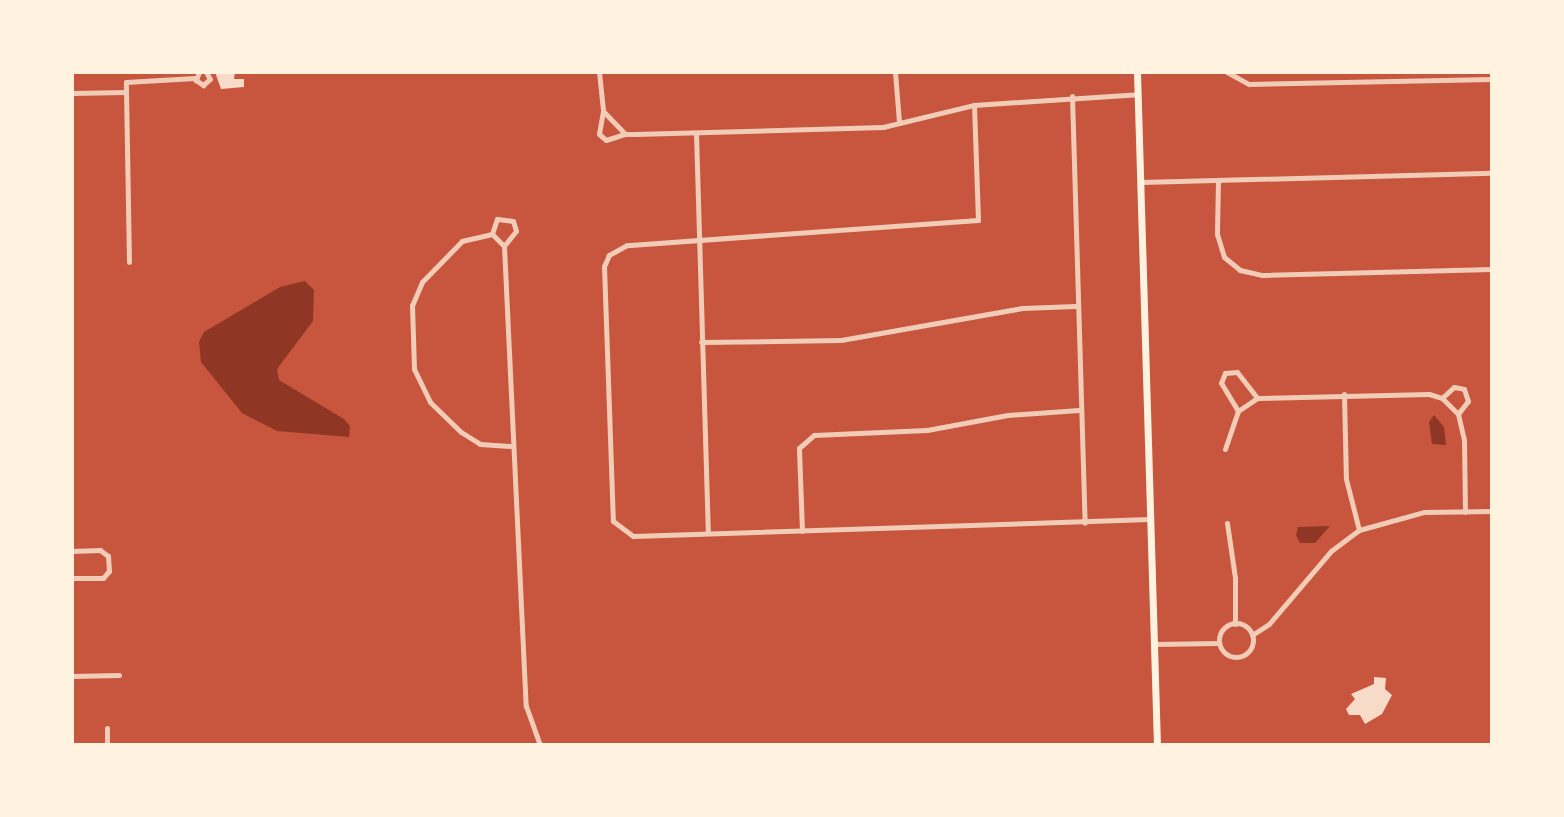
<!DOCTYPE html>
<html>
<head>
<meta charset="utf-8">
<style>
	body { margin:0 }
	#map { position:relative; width:1564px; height:817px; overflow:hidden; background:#c8553d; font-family:Cabin,sans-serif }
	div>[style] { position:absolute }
	.water>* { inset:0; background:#8f3625 }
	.building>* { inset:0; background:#f7dbc8 }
	.minor>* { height:5px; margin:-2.5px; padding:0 2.5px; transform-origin:2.5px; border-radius:2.5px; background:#f1ccb7 }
	.minor>.ring { margin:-2.5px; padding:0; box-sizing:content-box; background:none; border:5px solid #f1ccb7; border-radius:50% }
	.secondary>* { height:7px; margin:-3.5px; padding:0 3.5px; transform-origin:3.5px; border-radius:3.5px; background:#fff3e0 }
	span { translate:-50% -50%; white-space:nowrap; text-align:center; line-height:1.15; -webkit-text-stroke:6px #fff3e0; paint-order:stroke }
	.frame { position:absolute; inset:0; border:74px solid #fff3e0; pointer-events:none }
</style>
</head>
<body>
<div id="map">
	<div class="water">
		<div style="clip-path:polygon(305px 281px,314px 290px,313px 321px,277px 369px,279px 380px,344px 419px,350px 426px,349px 437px,277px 431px,242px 413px,201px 362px,199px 342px,204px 332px,280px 287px)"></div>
		<div style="clip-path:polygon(1434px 415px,1444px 427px,1446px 445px,1432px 444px,1429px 422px)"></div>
		<div style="clip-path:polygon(1330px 526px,1315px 543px,1300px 543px,1296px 535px,1298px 527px)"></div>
	</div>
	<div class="building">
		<div style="clip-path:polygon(215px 72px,235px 72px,234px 79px,244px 79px,244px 87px,221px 89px)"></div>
		<div style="clip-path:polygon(1374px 677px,1386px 678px,1385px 689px,1392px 695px,1382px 714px,1365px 724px,1360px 715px,1349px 715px,1346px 709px,1355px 699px,1351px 694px,1374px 684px)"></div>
	</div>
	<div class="minor">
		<div style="left:199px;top:72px;width:9px;rotate:111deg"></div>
		<div style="left:196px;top:80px;width:9px;rotate:36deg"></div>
		<div style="left:203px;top:85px;width:9px;rotate:-41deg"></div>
		<div style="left:210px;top:79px;width:8px;rotate:-120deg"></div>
		<div style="left:599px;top:72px;width:39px;rotate:84deg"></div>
		<div style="left:603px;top:111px;width:32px;rotate:46deg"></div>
		<div style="left:625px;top:134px;width:10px"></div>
		<div style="left:635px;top:134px;width:248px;rotate:-1.6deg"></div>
		<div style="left:883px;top:127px;width:94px;rotate:-13.6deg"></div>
		<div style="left:974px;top:105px;width:164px;rotate:-3.8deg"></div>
		<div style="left:895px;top:72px;width:50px;rotate:85.4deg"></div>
		<div style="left:1227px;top:72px;width:25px;rotate:29deg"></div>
		<div style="left:1249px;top:84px;width:243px;rotate:-1.2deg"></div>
		<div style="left:72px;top:93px;width:54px;rotate:-1.1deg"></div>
		<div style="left:1072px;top:96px;width:427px;rotate:88.3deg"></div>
		<div style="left:974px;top:105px;width:115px;rotate:88deg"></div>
		<div style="left:978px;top:220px;width:352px;rotate:175.9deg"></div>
		<div style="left:627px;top:245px;width:21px;rotate:151deg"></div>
		<div style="left:609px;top:255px;width:12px;rotate:114deg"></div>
		<div style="left:604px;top:266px;width:255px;rotate:88deg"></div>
		<div style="left:613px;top:521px;width:25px;rotate:37deg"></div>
		<div style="left:633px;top:536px;width:517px;rotate:-1.88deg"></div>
		<div style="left:603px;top:111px;width:23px;rotate:100deg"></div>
		<div style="left:599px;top:134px;width:9px;rotate:41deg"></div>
		<div style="left:606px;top:140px;width:20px;rotate:-18deg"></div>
		<div style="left:696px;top:133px;width:400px;rotate:88.3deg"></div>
		<div style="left:1218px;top:180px;width:54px;rotate:91.1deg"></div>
		<div style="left:1217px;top:234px;width:24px;rotate:73deg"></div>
		<div style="left:1224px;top:257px;width:21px;rotate:39deg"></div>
		<div style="left:1240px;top:270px;width:23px;rotate:13deg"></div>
		<div style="left:1262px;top:275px;width:230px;rotate:-1.5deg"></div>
		<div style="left:1141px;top:182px;width:351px;rotate:-1.5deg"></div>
		<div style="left:492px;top:234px;width:17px;rotate:45deg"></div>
		<div style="left:504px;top:246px;width:461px;rotate:87.3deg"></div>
		<div style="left:526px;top:706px;width:41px;rotate:70.3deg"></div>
		<div style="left:492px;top:234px;width:31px;rotate:167deg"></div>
		<div style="left:462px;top:241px;width:57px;rotate:134.3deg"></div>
		<div style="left:422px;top:282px;width:25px;rotate:113deg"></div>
		<div style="left:412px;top:305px;width:64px;rotate:88.2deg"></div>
		<div style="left:414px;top:369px;width:37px;rotate:64deg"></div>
		<div style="left:430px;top:402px;width:43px;rotate:44.1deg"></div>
		<div style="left:461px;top:432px;width:22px;rotate:32deg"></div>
		<div style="left:480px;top:444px;width:30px;rotate:4deg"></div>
		<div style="left:492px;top:234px;width:16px;rotate:-72deg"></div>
		<div style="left:497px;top:219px;width:16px;rotate:7deg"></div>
		<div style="left:513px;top:221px;width:10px;rotate:73deg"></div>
		<div style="left:516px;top:231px;width:19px;rotate:129deg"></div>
		<div style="left:129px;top:262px;width:180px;rotate:-91deg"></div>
		<div style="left:126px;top:82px;width:69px;rotate:-3.3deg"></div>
		<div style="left:701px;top:342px;width:140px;rotate:-0.8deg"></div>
		<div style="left:841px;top:340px;width:184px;rotate:-10deg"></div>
		<div style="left:1022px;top:308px;width:54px;rotate:-2.1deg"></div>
		<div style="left:1344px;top:394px;width:85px;rotate:88.7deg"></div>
		<div style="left:1346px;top:479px;width:53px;rotate:75.7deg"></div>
		<div style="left:1442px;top:398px;width:16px;rotate:-43deg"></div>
		<div style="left:1454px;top:387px;width:10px;rotate:11deg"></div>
		<div style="left:1464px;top:389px;width:13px;rotate:72deg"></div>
		<div style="left:1468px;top:401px;width:16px;rotate:128deg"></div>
		<div style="left:1238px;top:411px;width:33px;rotate:-121deg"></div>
		<div style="left:1221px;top:383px;width:11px;rotate:-68deg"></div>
		<div style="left:1225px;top:373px;width:12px;rotate:-5deg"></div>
		<div style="left:1237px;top:372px;width:33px;rotate:52deg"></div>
		<div style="left:1225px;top:449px;width:40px;rotate:-71.1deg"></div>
		<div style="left:1238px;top:411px;width:23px;rotate:-34deg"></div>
		<div style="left:1257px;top:398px;width:172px;rotate:-1.3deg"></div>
		<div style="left:1429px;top:394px;width:14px;rotate:17deg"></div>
		<div style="left:1442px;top:398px;width:23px;rotate:45deg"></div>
		<div style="left:1458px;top:414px;width:27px;rotate:77deg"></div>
		<div style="left:1464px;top:440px;width:72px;rotate:89.2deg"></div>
		<div style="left:1227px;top:523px;width:56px;rotate:81.7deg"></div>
		<div style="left:1235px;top:578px;width:46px;rotate:90deg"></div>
		<div style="left:802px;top:531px;width:83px;rotate:-92.1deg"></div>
		<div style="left:799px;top:448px;width:20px;rotate:-41deg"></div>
		<div style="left:814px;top:435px;width:113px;rotate:-2.5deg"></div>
		<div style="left:927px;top:430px;width:82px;rotate:-10.5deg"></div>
		<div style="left:1008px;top:415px;width:71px;rotate:-4deg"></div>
		<div style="left:72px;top:551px;width:28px;rotate:-2deg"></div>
		<div style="left:100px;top:550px;width:10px;rotate:37deg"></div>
		<div style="left:108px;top:556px;width:15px;rotate:86deg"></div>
		<div style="left:109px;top:571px;width:9px;rotate:131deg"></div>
		<div style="left:103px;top:578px;width:31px;rotate:180deg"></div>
		<div class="ring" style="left:1219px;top:623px;width:29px;height:29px"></div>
		<div style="left:1252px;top:635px;width:20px;rotate:-33deg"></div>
		<div style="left:1269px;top:624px;width:96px;rotate:-49.7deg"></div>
		<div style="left:1331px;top:551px;width:35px;rotate:-37deg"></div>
		<div style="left:1359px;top:530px;width:67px;rotate:-15.5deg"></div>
		<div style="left:1424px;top:512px;width:68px;rotate:-0.8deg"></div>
		<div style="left:1154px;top:644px;width:65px;rotate:-0.9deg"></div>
		<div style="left:72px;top:676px;width:47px;rotate:-1.2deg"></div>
		<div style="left:107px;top:728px;width:17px;rotate:90deg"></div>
	</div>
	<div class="secondary">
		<div style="left:1137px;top:72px;width:673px;rotate:88.3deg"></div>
	</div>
	<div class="frame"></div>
</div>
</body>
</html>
